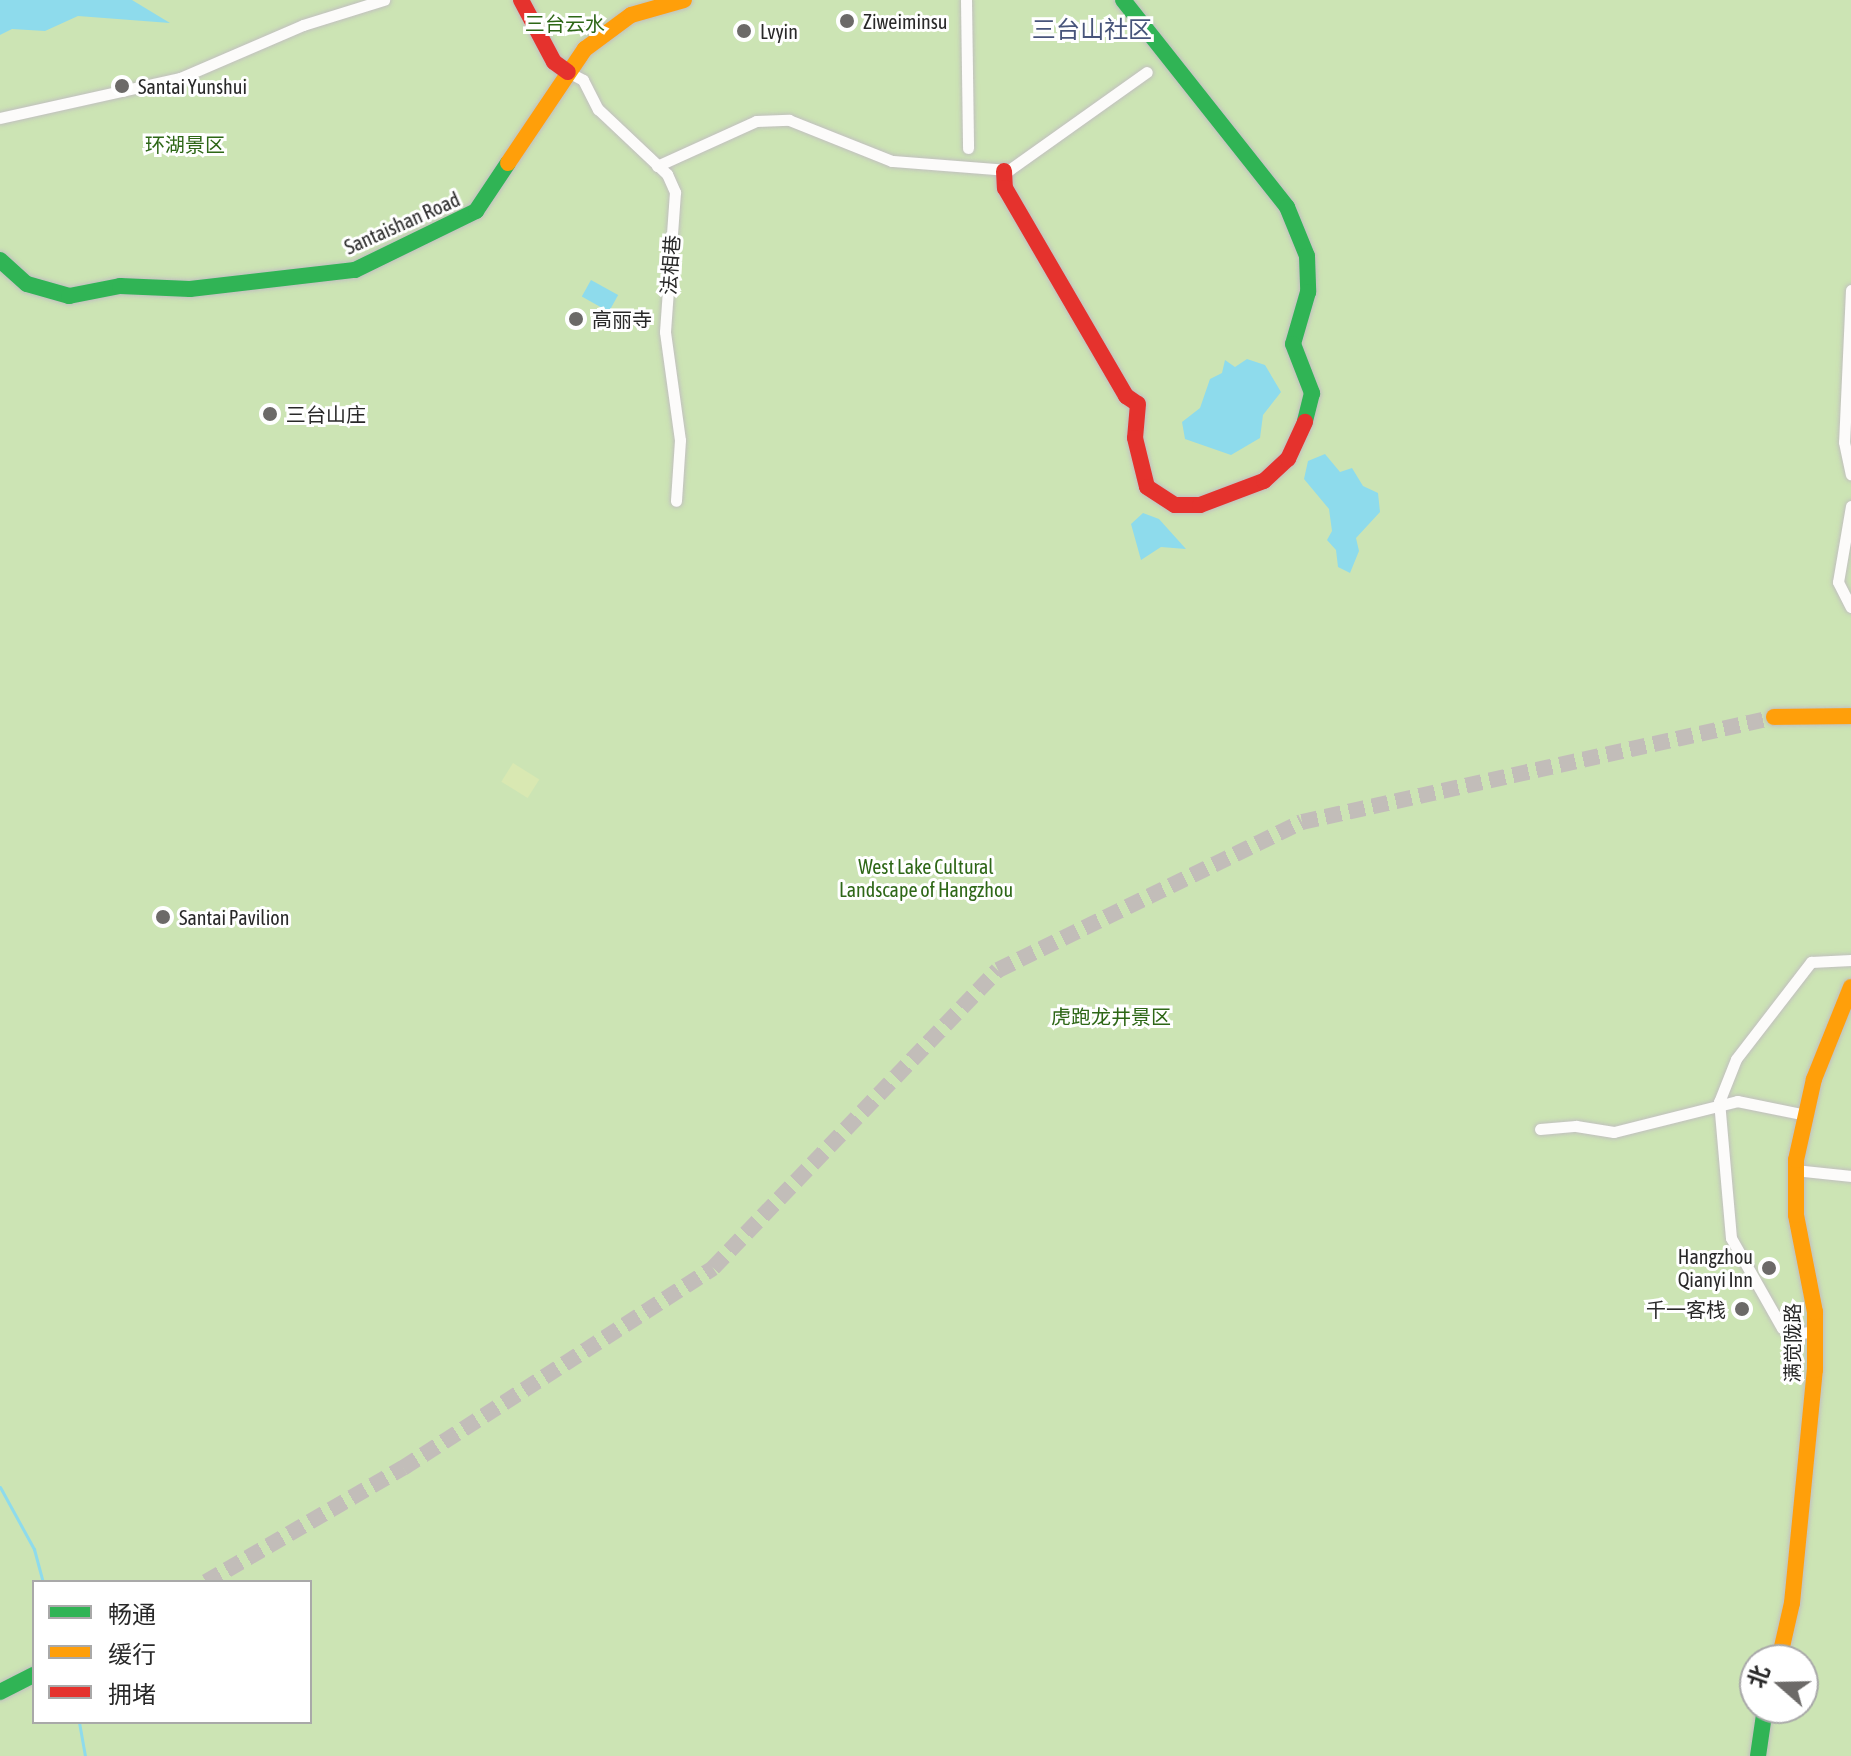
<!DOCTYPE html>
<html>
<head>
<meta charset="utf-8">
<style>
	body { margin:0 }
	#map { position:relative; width:1851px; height:1756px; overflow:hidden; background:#e8e2dd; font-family:"Asap Condensed","Noto Sans SC",sans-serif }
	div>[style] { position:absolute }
	.green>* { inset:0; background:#cce4b4 }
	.pitch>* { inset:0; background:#d9e8b2; transform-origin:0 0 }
	.water>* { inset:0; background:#8edbec; transform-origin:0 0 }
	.stream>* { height:3px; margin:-1.5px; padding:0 1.5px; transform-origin:1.5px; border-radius:1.5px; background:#8edbec }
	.secondary-tunnel>* { height:16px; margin-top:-8px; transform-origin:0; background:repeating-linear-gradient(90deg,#c2bdb9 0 16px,transparent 0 24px) }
	.roads { filter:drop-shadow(0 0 2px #c1bfbf) drop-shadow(0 0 2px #c1bfbf) }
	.street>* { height:11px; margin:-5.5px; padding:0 5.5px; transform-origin:5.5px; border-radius:5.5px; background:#fcfbfa }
	.fast>* { height:16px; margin:-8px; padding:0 8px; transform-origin:8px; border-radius:8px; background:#30b455 }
	.slow>* { height:16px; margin:-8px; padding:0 8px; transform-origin:8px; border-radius:8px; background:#ff9f0a }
	.jam>* { height:16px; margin:-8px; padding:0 8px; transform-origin:8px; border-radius:8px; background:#e5322d }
	.dots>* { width:22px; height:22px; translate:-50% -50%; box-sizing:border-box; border:4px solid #fff; border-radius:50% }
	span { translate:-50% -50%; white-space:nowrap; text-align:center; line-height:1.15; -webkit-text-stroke:6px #fff; paint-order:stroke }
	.poi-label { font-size:20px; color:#292929 }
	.left { translate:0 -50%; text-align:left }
	.right { translate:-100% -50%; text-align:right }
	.park-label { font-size:20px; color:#2e6717 }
	.street-label { font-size:20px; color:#292929 }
	.quarter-label { font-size:24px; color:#48557b }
	.legend { position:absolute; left:32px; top:1580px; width:280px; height:144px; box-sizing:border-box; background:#fff; border:2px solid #a9a9a9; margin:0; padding:10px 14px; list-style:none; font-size:24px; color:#292929 }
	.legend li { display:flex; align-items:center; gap:16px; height:40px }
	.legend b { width:40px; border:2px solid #a9a9a9 }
	.north { position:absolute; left:1739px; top:1644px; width:80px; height:80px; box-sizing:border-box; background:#fff; border:2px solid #a9a9a9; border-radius:50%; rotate:290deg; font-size:22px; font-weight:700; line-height:32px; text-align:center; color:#292929 }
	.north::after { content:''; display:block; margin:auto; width:28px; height:36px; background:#6c6a68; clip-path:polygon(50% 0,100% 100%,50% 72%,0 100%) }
</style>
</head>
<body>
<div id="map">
	<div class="green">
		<div style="clip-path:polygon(evenodd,0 0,1851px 0,1851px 1756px,0 1756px,0 0,34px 1582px,310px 1582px,310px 1722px,34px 1722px,34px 1582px,0 0,1755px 1660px,1803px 1660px,1803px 1708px,1755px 1708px,1755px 1660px)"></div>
	</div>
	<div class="pitch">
		<div style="left:513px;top:763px;width:31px;height:22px;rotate:32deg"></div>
	</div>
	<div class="water">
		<div style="clip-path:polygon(0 0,132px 0,170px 23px,78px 16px,45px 31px,12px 29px,0 35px)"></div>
		<div style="left:591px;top:280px;width:31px;height:19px;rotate:29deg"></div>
		<div style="clip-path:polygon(1247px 359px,1265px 365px,1281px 392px,1263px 415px,1260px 438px,1231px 455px,1185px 439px,1182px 422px,1200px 408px,1210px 379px,1222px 373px,1225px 360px,1235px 367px)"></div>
		<div style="clip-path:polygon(1325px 454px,1340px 472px,1352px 468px,1363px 486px,1378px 493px,1380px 512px,1356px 538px,1359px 551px,1350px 573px,1338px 567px,1336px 550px,1327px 540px,1332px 531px,1329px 509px,1304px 479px,1308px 461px)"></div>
		<div style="clip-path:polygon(1143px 513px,1159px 519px,1186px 549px,1161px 547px,1141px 560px,1131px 524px)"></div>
	</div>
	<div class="stream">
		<div style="left:0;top:1487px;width:71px;rotate:61.3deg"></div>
		<div style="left:34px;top:1549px;width:34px;rotate:75deg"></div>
		<div style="left:79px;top:1722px;width:35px;rotate:80deg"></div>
	</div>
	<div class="secondary-tunnel">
		<div style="left:206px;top:1582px;width:228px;rotate:-30.1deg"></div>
		<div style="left:403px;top:1468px;width:369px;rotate:-32.8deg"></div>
		<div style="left:713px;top:1268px;width:412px;rotate:-46.3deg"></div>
		<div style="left:998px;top:970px;width:338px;rotate:-26deg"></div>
		<div style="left:1302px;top:822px;width:484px;rotate:-12.5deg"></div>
	</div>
	<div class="roads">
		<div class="street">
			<div style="left:966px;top:0;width:148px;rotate:89.2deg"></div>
			<div style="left:568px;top:72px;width:17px;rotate:28deg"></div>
			<div style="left:583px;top:80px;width:33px;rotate:63deg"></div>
			<div style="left:598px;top:109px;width:95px;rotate:43.3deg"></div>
			<div style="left:667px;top:174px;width:20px;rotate:66deg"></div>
			<div style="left:675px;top:192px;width:140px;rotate:94.1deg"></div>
			<div style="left:665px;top:332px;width:109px;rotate:82.1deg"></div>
			<div style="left:680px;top:440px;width:61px;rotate:93.8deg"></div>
			<div style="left:0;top:118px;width:184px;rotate:-12.5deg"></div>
			<div style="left:180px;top:78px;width:134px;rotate:-23.3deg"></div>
			<div style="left:303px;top:25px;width:85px;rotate:-17.2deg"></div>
			<div style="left:657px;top:166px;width:109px;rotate:-24.4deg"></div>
			<div style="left:756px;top:121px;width:33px;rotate:-2deg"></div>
			<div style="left:789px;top:120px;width:111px;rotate:21.7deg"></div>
			<div style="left:892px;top:161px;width:117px;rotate:4.4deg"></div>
			<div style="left:1009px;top:170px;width:169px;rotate:-35.4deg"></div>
			<div style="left:1851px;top:290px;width:152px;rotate:92.6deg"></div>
			<div style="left:1844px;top:442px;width:33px;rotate:78deg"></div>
			<div style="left:1851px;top:506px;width:77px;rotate:99.7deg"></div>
			<div style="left:1838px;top:582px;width:28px;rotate:63deg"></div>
			<div style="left:1540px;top:1129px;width:36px;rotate:-5deg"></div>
			<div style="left:1576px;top:1126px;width:38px;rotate:9deg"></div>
			<div style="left:1614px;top:1132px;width:127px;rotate:-14.1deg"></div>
			<div style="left:1737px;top:1101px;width:70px;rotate:11.5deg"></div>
			<div style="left:1795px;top:1170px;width:56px;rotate:6.1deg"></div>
			<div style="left:1816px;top:1331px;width:21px;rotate:172deg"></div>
			<div style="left:1795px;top:1334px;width:14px;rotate:-155deg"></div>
			<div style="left:1782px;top:1328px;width:103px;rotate:-119.5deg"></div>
			<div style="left:1731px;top:1238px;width:137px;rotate:-95deg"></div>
			<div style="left:1719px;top:1102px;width:46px;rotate:-68.4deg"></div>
			<div style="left:1736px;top:1059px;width:123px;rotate:-52.3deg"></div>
			<div style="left:1811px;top:962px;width:40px;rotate:-2.9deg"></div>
		</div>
		<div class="fast">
			<div style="left:1123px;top:0;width:264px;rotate:51.6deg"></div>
			<div style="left:1287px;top:207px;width:53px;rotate:67.8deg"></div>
			<div style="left:1307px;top:256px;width:36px;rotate:88deg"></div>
			<div style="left:1308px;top:292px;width:54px;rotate:106.1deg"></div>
			<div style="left:1293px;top:344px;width:53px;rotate:68.8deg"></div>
			<div style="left:1312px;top:393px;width:30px;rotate:104deg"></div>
			<div style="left:0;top:260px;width:36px;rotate:42deg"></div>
			<div style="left:27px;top:284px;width:44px;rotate:15.9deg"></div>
			<div style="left:69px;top:296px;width:52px;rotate:-11.1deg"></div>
			<div style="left:120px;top:286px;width:70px;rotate:2.5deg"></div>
			<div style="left:190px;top:289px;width:166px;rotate:-6.6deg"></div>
			<div style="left:355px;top:270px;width:135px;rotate:-26deg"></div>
			<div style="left:476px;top:211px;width:58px;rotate:-56.3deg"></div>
			<div style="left:0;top:1692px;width:38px;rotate:-27deg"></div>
			<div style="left:1758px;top:1756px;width:49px;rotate:-81.7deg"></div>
		</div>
		<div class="slow">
			<div style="left:508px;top:163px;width:138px;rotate:-56deg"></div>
			<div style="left:585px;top:49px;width:57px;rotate:-36.5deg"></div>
			<div style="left:631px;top:15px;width:55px;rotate:-15.8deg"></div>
			<div style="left:1774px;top:717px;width:77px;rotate:-0.7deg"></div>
			<div style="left:1779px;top:1660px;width:58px;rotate:-77.2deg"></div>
			<div style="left:1792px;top:1603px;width:234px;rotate:-84.4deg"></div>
			<div style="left:1815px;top:1370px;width:58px;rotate:-90deg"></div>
			<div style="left:1815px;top:1312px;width:99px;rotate:-101.1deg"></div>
			<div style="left:1796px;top:1215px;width:55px;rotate:-90deg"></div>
			<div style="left:1796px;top:1160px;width:83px;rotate:-77.5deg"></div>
			<div style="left:1814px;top:1079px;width:99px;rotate:-68.1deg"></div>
		</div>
		<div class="jam">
			<div style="left:521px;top:0;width:70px;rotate:62deg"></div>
			<div style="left:554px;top:62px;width:17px;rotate:36deg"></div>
			<div style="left:1004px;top:171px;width:17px;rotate:87deg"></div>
			<div style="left:1005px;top:188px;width:241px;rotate:59.8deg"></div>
			<div style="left:1126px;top:396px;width:14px;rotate:34deg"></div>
			<div style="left:1138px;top:404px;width:34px;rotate:95deg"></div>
			<div style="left:1135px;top:438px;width:50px;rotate:76.2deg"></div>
			<div style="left:1147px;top:487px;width:33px;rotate:33deg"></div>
			<div style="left:1175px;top:505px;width:25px"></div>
			<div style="left:1200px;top:505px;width:68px;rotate:-20.6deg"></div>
			<div style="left:1264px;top:481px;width:33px;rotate:-43deg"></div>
			<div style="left:1288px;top:459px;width:41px;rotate:-65.3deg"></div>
		</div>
	</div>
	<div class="dots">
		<div style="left:847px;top:21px;background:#6c6a68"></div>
		<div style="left:744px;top:31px;background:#6c6a68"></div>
		<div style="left:122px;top:86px;background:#6c6a68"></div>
		<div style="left:576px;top:319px;background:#6c6a68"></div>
		<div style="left:270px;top:414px;background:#6c6a68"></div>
		<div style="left:163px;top:917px;background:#6c6a68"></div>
		<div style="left:1769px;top:1268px;background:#6c6a68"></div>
		<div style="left:1742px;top:1309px;background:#6c6a68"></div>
	</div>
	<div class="poi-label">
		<span class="left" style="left:863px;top:21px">Ziweiminsu</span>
		<span class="left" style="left:760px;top:31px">Lvyin</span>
		<span class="left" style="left:138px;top:86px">Santai Yunshui</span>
		<span class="left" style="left:592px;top:319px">高丽寺</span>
		<span class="left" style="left:286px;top:414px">三台山庄</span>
		<span class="left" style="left:179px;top:917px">Santai Pavilion</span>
		<span class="right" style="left:1753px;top:1268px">Hangzhou<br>Qianyi Inn</span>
		<span class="right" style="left:1726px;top:1309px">千一客栈</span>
	</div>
	<div class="park-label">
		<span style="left:565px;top:23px">三台云水</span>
		<span style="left:185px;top:144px">环湖景区</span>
		<span style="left:926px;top:878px">West Lake Cultural<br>Landscape of Hangzhou</span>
		<span style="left:1111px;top:1016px">虎跑龙井景区</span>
	</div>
	<div class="street-label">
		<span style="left:402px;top:223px;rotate:-24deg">Santaishan Road</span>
		<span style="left:670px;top:265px;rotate:-86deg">法相巷</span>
		<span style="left:1792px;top:1343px;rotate:-90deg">满觉陇路</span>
	</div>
	<div class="quarter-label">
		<span style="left:1092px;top:30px">三台山社区</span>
	</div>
	<ul class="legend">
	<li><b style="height:10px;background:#30b455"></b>畅通</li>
	<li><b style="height:10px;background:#ff9f0a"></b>缓行</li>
	<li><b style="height:10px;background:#e5322d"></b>拥堵</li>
	</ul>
	<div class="north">北</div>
</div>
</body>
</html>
